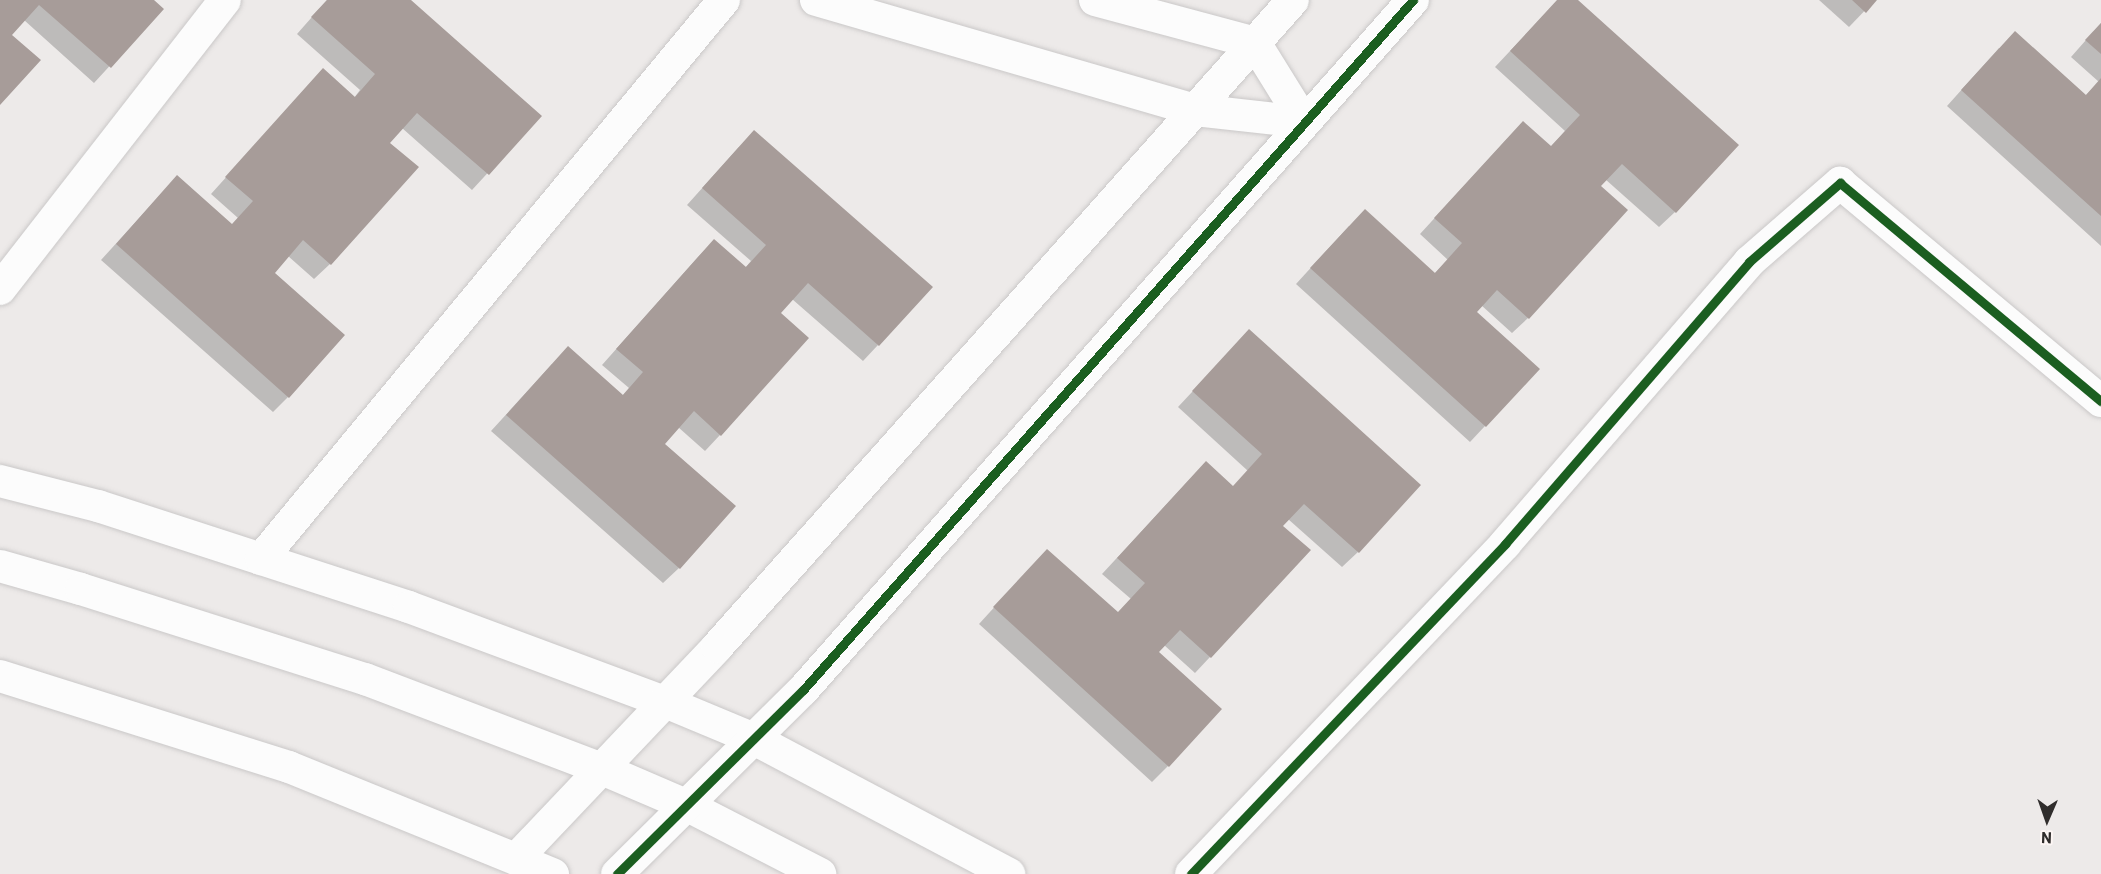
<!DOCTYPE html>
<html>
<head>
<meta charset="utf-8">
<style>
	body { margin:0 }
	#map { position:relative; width:2101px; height:874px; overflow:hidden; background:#edeae9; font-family:Barlow,sans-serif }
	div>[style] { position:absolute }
	.shadow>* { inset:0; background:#0003 }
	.building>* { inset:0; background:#a79c99 }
	.roads { filter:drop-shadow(0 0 2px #cac8c8) drop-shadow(0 0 2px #cac8c8) }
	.street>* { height:32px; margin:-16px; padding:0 16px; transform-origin:16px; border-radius:16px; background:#fcfcfc }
	.cycleway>* { height:9px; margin:-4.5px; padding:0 4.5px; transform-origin:4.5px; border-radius:4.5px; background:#1b5e20 }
	span { translate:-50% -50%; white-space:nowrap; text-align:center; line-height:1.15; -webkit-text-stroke:6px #fdf6f4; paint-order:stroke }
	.north { position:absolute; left:2017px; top:790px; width:60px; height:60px; -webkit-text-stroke:4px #fdf6f4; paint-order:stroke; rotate:182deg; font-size:16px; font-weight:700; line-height:24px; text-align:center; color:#302d2c }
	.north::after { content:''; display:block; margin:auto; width:21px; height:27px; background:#302d2c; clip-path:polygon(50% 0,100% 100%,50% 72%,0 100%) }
</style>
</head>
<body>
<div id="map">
	<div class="shadow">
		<div style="clip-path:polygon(0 0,152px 0,162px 9px,94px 83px,24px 20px,10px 35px,0 103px)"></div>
		<div style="clip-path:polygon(327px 0,408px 0,540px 116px,472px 190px,402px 128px,388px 143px,330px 264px,314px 279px,288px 256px,273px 273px,288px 397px,273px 412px,101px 260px,162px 193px,232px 225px,238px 218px,211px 194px,308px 86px,354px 98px,360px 90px,297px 34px)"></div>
		<div style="clip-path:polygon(1558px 0,1576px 0,1675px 212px,1659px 227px,1605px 179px,1599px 186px,1528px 318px,1512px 333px,1481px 305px,1475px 312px,1485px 426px,1470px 442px,1296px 284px,1349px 226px,1434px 274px,1448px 260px,1420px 234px,1507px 139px,1550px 148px,1565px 131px,1495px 67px)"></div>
		<div style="clip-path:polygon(1819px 0,1875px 0,1849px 27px)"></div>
		<div style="clip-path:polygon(2101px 23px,2101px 246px,1947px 106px,1999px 48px,2085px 96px,2099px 82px,2071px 57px)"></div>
		<div style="clip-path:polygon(739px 147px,878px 345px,863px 361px,792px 299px,779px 313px,720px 435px,705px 451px,678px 427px,663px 444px,679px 568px,663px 583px,491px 431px,552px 364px,622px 396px,629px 388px,602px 365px,698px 257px,714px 241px,745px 268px,751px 261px,687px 205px)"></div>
		<div style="clip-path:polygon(1234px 347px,1358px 552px,1342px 567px,1288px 519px,1281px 526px,1210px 657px,1195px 673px,1164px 645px,1157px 652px,1168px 766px,1152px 782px,979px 624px,1032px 566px,1117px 614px,1131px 599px,1102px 574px,1190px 479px,1233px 487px,1248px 471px,1178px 407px)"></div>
	</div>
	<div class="building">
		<div style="clip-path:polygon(0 0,154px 0,164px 9px,111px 68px,39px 5px,12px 35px,41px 60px,0 105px)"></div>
		<div style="clip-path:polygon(327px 0,411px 0,542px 116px,489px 175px,417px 113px,390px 143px,419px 167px,331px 265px,303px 240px,275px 273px,345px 335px,289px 398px,116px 244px,177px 175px,232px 224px,253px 201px,225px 177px,323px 68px,355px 97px,375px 74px,311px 17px)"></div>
		<div style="clip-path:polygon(1557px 0,1578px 0,1739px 145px,1676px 213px,1622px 164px,1601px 186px,1628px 210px,1529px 319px,1497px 290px,1477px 312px,1540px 369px,1486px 427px,1310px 268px,1365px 209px,1435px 273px,1462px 243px,1434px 218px,1523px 121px,1551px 146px,1580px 115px,1510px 51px)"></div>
		<div style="clip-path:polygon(1852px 0,1877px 0,1866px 13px)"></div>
		<div style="clip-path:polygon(2101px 23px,2101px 54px,2085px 40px)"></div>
		<div style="clip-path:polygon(2015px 31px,2086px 95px,2101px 78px,2101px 216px,1961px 90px)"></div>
		<div style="clip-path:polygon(754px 130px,933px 287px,879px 346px,808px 283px,781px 313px,809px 338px,721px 436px,694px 411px,665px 444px,736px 506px,680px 569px,506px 415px,568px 346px,623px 395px,643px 372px,616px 349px,714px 239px,746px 267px,766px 245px,702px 188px)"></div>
		<div style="clip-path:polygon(1249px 329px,1421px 485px,1359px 553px,1304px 504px,1283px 526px,1311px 550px,1211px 658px,1180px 630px,1159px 652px,1222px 709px,1169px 767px,993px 607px,1047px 549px,1118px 612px,1145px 583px,1117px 558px,1206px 461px,1233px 486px,1262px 454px,1192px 391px)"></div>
	</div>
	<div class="roads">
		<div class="street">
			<div style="left:816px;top:0;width:395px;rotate:16.2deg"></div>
			<div style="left:1195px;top:110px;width:110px;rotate:6.3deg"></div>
			<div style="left:1095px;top:0;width:166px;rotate:15deg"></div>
			<div style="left:1255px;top:43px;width:93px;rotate:58.2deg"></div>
			<div style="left:0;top:289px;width:366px;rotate:-52.1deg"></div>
			<div style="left:0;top:481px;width:101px;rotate:14.3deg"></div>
			<div style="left:98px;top:506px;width:327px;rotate:18deg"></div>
			<div style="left:409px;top:607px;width:273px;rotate:20.4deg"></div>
			<div style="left:665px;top:702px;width:96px;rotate:22.6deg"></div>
			<div style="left:754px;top:739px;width:289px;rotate:27.9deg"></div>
			<div style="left:261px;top:559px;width:726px;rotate:-50.37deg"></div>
			<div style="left:0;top:566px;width:84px;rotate:15.9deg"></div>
			<div style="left:81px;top:589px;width:298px;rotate:17.6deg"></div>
			<div style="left:365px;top:679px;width:254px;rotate:20.8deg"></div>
			<div style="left:602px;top:769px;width:91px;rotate:23.2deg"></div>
			<div style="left:686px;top:805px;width:151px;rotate:27.2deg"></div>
			<div style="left:0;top:676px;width:303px;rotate:17.5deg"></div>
			<div style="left:289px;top:767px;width:285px;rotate:22.1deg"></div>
			<div style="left:516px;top:859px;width:292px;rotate:-46.5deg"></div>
			<div style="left:717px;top:647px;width:866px;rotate:-48.32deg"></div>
			<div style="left:617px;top:874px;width:262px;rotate:-44.7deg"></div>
			<div style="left:803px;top:690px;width:921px;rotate:-48.52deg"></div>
			<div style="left:1191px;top:874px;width:456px;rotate:-46.4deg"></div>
			<div style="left:1505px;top:544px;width:373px;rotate:-49.1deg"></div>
			<div style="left:1749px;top:262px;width:121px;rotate:-41deg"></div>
			<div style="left:1840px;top:183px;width:340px;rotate:39.9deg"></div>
		</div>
	</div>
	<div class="cycleway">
		<div style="left:617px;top:874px;width:262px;rotate:-44.7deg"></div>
		<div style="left:803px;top:690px;width:921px;rotate:-48.52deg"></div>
		<div style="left:1191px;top:874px;width:456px;rotate:-46.4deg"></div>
		<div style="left:1505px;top:544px;width:373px;rotate:-49.1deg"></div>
		<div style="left:1749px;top:262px;width:121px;rotate:-41deg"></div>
		<div style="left:1840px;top:183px;width:340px;rotate:39.9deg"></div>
	</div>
	<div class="north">N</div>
</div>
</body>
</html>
